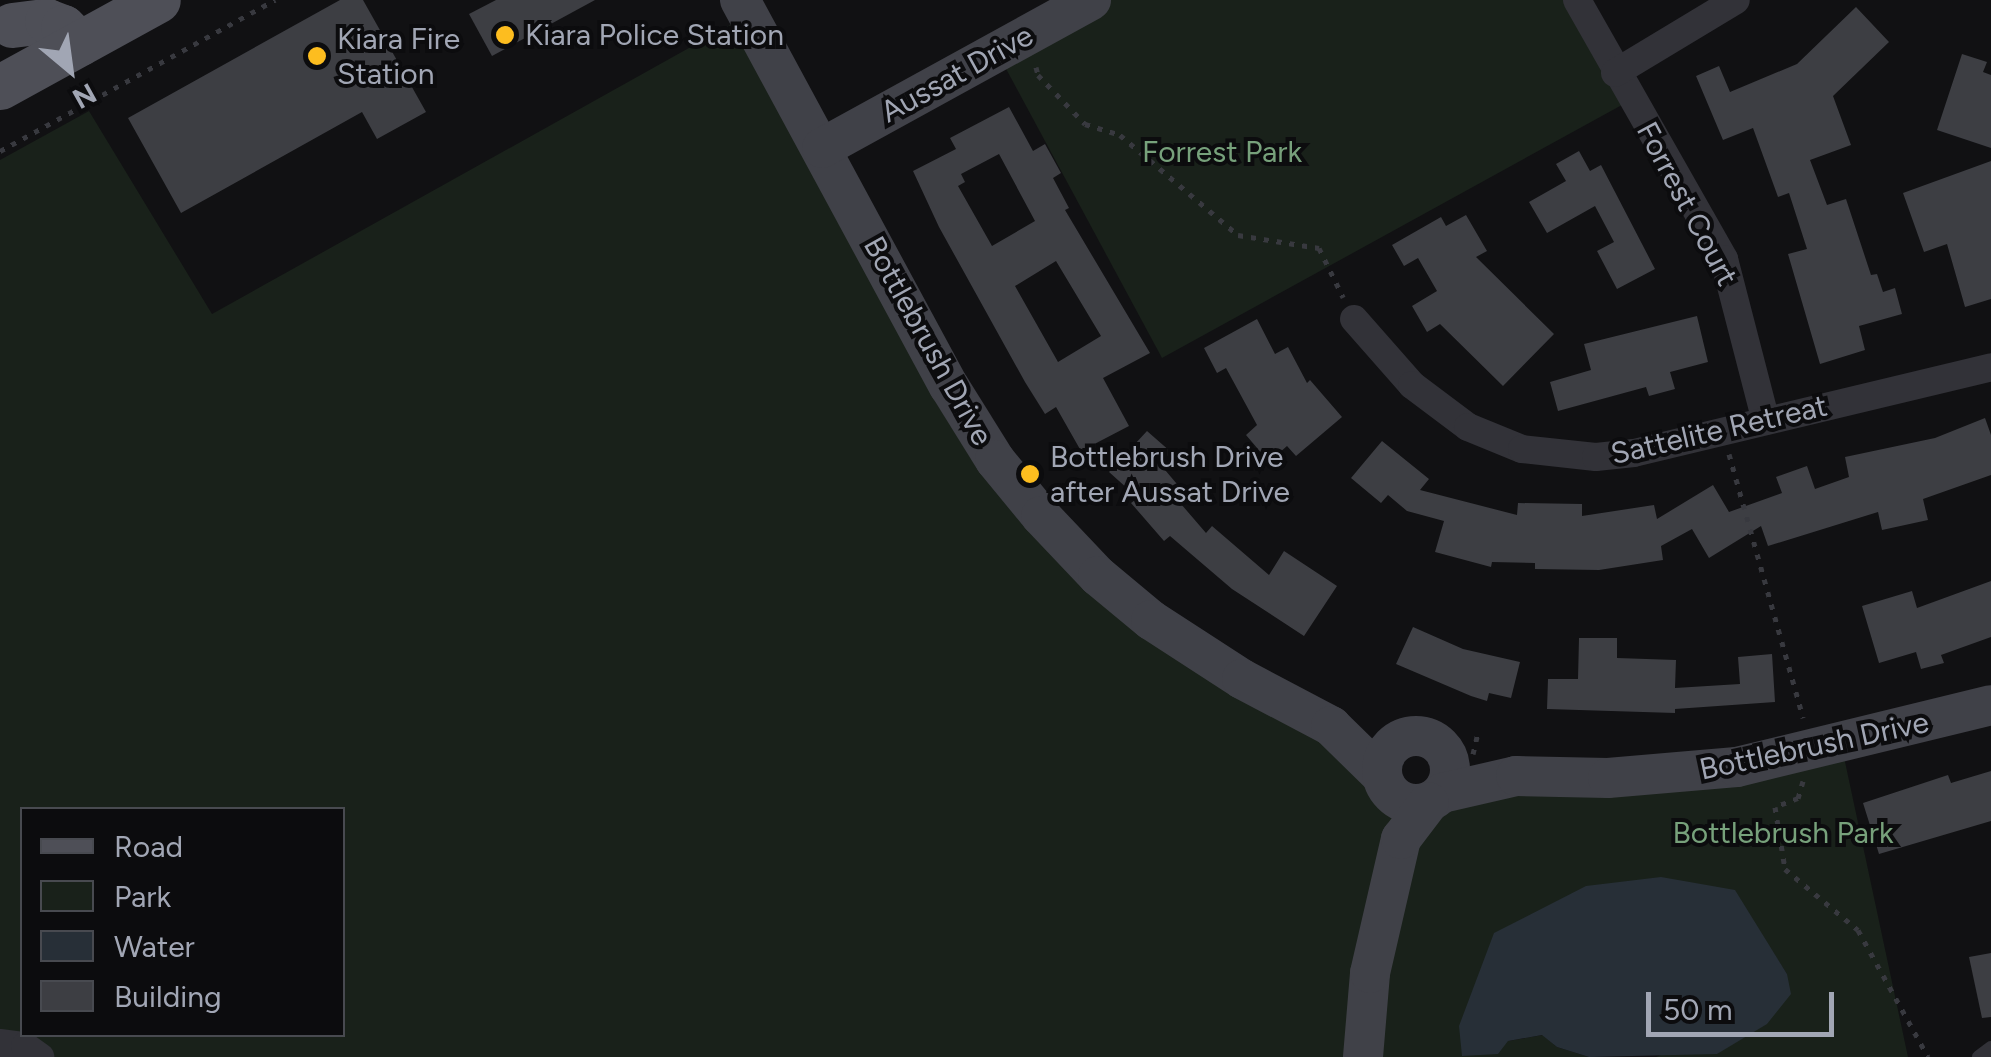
<!DOCTYPE html>
<html>
<head>
<meta charset="utf-8">
<style>
	body { margin:0 }
	#map { position:relative; width:1991px; height:1057px; overflow:hidden; background:#111113; font-family:Figtree,sans-serif }
	div>[style] { position:absolute }
	.green>* { inset:0; background:#19211a }
	.water>* { inset:0; background:#272f37 }
	.building>* { inset:0; background:#3d3e43 }
	.path>* { height:5px; margin-top:-2.5px; transform-origin:0; background:repeating-linear-gradient(90deg,#38393f 0 5px,transparent 0 13px) }
	.lane>* { height:14px; margin:-7px; padding:0 7px; transform-origin:7px; border-radius:7px; background:#323238 }
	.street>* { height:28px; margin:-14px; padding:0 14px; transform-origin:14px; border-radius:14px; background:#323238 }
	.secondary>* { height:40px; margin:-20px; padding:0 20px; transform-origin:20px; border-radius:20px; background:#404148 }
	.secondary>.ring { margin:-20px; padding:0; box-sizing:content-box; background:none; border:40px solid #404148; border-radius:50% }
	.primary>* { height:45px; margin:-22.5px; padding:0 22.5px; transform-origin:22.5px; border-radius:22.5px; background:#4e4f57 }
	.dots>* { width:28px; height:28px; translate:-50% -50%; box-sizing:border-box; border:5px solid #0c0c0e; border-radius:50% }
	span { translate:-50% -50%; white-space:nowrap; text-align:center; line-height:1.15; -webkit-text-stroke:8px #0c0c0e; paint-order:stroke }
	.poi-label { font-size:30px; color:#a1a6b4 }
	.left { translate:0 -50%; text-align:left }
	.street-label { font-size:30px; color:#a1a6b4 }
	.park-label { font-size:30px; color:#77a17b }
	.legend { position:absolute; left:20px; top:807px; width:325px; height:230px; box-sizing:border-box; background:#0c0c0e; border:2px solid #484a50; margin:0; padding:12px 18px; list-style:none; font-size:30px; color:#a1a6b4 }
	.legend li { display:flex; align-items:center; gap:20px; height:50px }
	.legend b { width:50px; border:2px solid #484a50 }
	.north { position:absolute; left:20px; top:20px; width:100px; height:100px; -webkit-text-stroke:8px #0c0c0e; paint-order:stroke; rotate:151deg; font-size:28px; font-weight:700; line-height:40px; text-align:center; color:#a1a6b4 }
	.north::after { content:''; display:block; margin:auto; width:35px; height:45px; background:#a1a6b4; clip-path:polygon(50% 0,100% 100%,50% 72%,0 100%) }
	.scale { position:absolute; left:1646px; top:992px; width:188px; height:45px; box-sizing:border-box; border:5px solid #a1a6b4; border-top:0; padding-left:12px; font-size:30px; line-height:35px; white-space:nowrap; color:#a1a6b4; -webkit-text-stroke:8px #0c0c0e; paint-order:stroke }
</style>
</head>
<body>
<div id="map">
	<div class="green">
		<div style="clip-path:polygon(1091px 0,1577px 0,1631px 100px,1162px 358px,997px 52px)"></div>
		<div style="clip-path:polygon(evenodd,748px 15px,1041px 516px,1387px 790px,1401px 838px,1439px 791px,1841px 743px,1908px 1057px,1656px 1057px,1666px 1053px,1717px 1054px,1787px 974px,1766px 942px,1508px 1041px,1543px 1035px,1557px 1047px,1589px 1057px,0 1057px,0 160px,89px 111px,212px 314px,748px 15px,22px 810px,342px 810px,342px 1034px,22px 1034px,22px 810px)"></div>
	</div>
	<div class="water">
		<div style="clip-path:polygon(1661px 877px,1735px 890px,1787px 974px,1791px 994px,1767px 1024px,1717px 1054px,1589px 1057px,1557px 1047px,1542px 1035px,1508px 1041px,1498px 1054px,1462px 1056px,1459px 1026px,1494px 933px,1586px 886px)"></div>
	</div>
	<div class="building">
		<div style="clip-path:polygon(340px 0,363px 0,426px 112px,377px 139px,362px 112px,181px 213px,128px 118px)"></div>
		<div style="clip-path:polygon(496px 0,595px 0,492px 56px,469px 14px)"></div>
		<div style="clip-path:polygon(1856px 7px,1889px 42px,1833px 96px,1851px 145px,1810px 160px,1827px 205px,1846px 199px,1871px 275px,1877px 274px,1883px 292px,1895px 288px,1902px 314px,1859px 326px,1865px 350px,1820px 364px,1788px 254px,1807px 249px,1789px 193px,1778px 197px,1753px 128px,1723px 140px,1696px 76px,1719px 66px,1730px 92px,1797px 64px)"></div>
		<div style="clip-path:polygon(1962px 54px,1987px 62px,1983px 72px,1991px 75px,1991px 148px,1937px 130px)"></div>
		<div style="clip-path:polygon(evenodd,1009px 107px,1033px 151px,1045px 144px,1061px 173px,1053px 178px,1069px 208px,1065px 210px,1150px 353px,1103px 378px,1129px 426px,1081px 451px,1056px 407px,1045px 414px,1025px 382px,939px 227px,913px 171px,956px 149px,950px 138px,1009px 107px,999px 154px,1035px 221px,992px 246px,958px 186px,965px 182px,961px 174px,999px 154px,1009px 107px,1056px 261px,1101px 336px,1058px 362px,1015px 286px,1056px 261px)"></div>
		<div style="clip-path:polygon(1579px 151px,1590px 171px,1601px 165px,1655px 269px,1617px 289px,1597px 251px,1614px 242px,1595px 206px,1547px 233px,1529px 202px,1566px 181px,1556px 164px)"></div>
		<div style="clip-path:polygon(1991px 161px,1991px 299px,1965px 307px,1947px 244px,1924px 252px,1903px 193px)"></div>
		<div style="clip-path:polygon(1466px 215px,1487px 251px,1476px 257px,1554px 334px,1503px 386px,1440px 324px,1427px 332px,1412px 306px,1437px 291px,1418px 258px,1404px 266px,1392px 245px,1441px 217px,1446px 226px)"></div>
		<div style="clip-path:polygon(1697px 316px,1708px 362px,1670px 372px,1675px 389px,1649px 396px,1646px 387px,1558px 411px,1550px 382px,1591px 370px,1584px 344px)"></div>
		<div style="clip-path:polygon(1257px 319px,1275px 354px,1288px 347px,1307px 383px,1310px 380px,1342px 417px,1296px 456px,1287px 446px,1269px 462px,1246px 435px,1257px 425px,1226px 368px,1217px 373px,1204px 348px)"></div>
		<div style="clip-path:polygon(1985px 418px,1991px 435px,1991px 475px,1923px 499px,1928px 520px,1882px 530px,1878px 512px,1768px 546px,1761px 526px,1709px 558px,1692px 529px,1661px 546px,1663px 560px,1599px 570px,1535px 569px,1535px 563px,1492px 562px,1491px 567px,1435px 552px,1444px 521px,1407px 511px,1388px 495px,1381px 503px,1351px 478px,1382px 441px,1429px 479px,1420px 490px,1517px 515px,1518px 503px,1582px 504px,1582px 516px,1654px 505px,1657px 519px,1713px 485px,1729px 512px,1782px 493px,1776px 477px,1807px 466px,1815px 489px,1849px 477px,1845px 457px,1935px 438px)"></div>
		<div style="clip-path:polygon(1147px 431px,1171px 452px,1160px 464px,1182px 490px,1175px 497px,1206px 533px,1212px 526px,1269px 575px,1284px 551px,1337px 586px,1304px 636px,1232px 589px,1170px 536px,1164px 541px,1131px 503px,1138px 498px,1109px 472px)"></div>
		<div style="clip-path:polygon(1991px 581px,1991px 637px,1941px 655px,1944px 663px,1921px 669px,1916px 652px,1879px 663px,1862px 606px,1912px 591px,1917px 608px)"></div>
		<div style="clip-path:polygon(1413px 627px,1463px 649px,1520px 662px,1511px 698px,1489px 693px,1487px 701px,1471px 696px,1396px 664px)"></div>
		<div style="clip-path:polygon(1579px 638px,1617px 638px,1617px 658px,1676px 660px,1675px 688px,1740px 684px,1738px 657px,1772px 654px,1775px 702px,1675px 709px,1675px 713px,1547px 709px,1548px 679px,1578px 679px)"></div>
		<div style="clip-path:polygon(1991px 771px,1991px 821px,1879px 854px,1863px 803px,1948px 775px,1951px 783px)"></div>
		<div style="clip-path:polygon(1991px 953px,1991px 1017px,1982px 1018px,1969px 957px)"></div>
	</div>
	<div class="path">
		<div style="left:1036px;top:67px;width:8px;rotate:76deg"></div>
		<div style="left:1038px;top:75px;width:68px;rotate:46.2deg"></div>
		<div style="left:1085px;top:124px;width:37px;rotate:17deg"></div>
		<div style="left:1120px;top:135px;width:155px;rotate:40.3deg"></div>
		<div style="left:1238px;top:235px;width:82px;rotate:9.1deg"></div>
		<div style="left:1319px;top:248px;width:55px;rotate:63.9deg"></div>
		<div style="left:0;top:151px;width:314px;rotate:-28.8deg"></div>
		<div style="left:1729px;top:454px;width:274px;rotate:74.3deg"></div>
		<div style="left:1473px;top:754px;width:22px;rotate:-77deg"></div>
		<div style="left:1803px;top:781px;width:18px;rotate:106deg"></div>
		<div style="left:1798px;top:798px;width:25px;rotate:159deg"></div>
		<div style="left:1775px;top:807px;width:63px;rotate:80.8deg"></div>
		<div style="left:1785px;top:869px;width:95px;rotate:39.9deg"></div>
		<div style="left:1858px;top:930px;width:145px;rotate:61.1deg"></div>
	</div>
	<div class="lane">
		<div style="left:1979px;top:1057px;width:15px;rotate:-37deg"></div>
	</div>
	<div class="street">
		<div style="left:1577px;top:0;width:298px;rotate:60.4deg"></div>
		<div style="left:1724px;top:259px;width:167px;rotate:75.5deg"></div>
		<div style="left:1615px;top:73px;width:141px;rotate:-31.1deg"></div>
		<div style="left:1354px;top:319px;width:88px;rotate:48.7deg"></div>
		<div style="left:1412px;top:385px;width:70px;rotate:36.9deg"></div>
		<div style="left:1468px;top:427px;width:58px;rotate:22.2deg"></div>
		<div style="left:1522px;top:449px;width:74px;rotate:6.2deg"></div>
		<div style="left:1596px;top:457px;width:38px;rotate:-6deg"></div>
		<div style="left:1634px;top:453px;width:367px;rotate:-13.5deg"></div>
		<div style="left:0;top:1043px;width:25px;rotate:7deg"></div>
		<div style="left:25px;top:1046px;width:19px;rotate:36deg"></div>
	</div>
	<div class="secondary">
		<div style="left:740px;top:0;width:439px;rotate:61.6deg"></div>
		<div style="left:949px;top:386px;width:87px;rotate:58.1deg"></div>
		<div style="left:995px;top:460px;width:72px;rotate:50.6deg"></div>
		<div style="left:1041px;top:516px;width:83px;rotate:46.5deg"></div>
		<div style="left:1098px;top:576px;width:69px;rotate:39.7deg"></div>
		<div style="left:1151px;top:620px;width:108px;rotate:33deg"></div>
		<div style="left:1242px;top:679px;width:101px;rotate:27.8deg"></div>
		<div style="left:1331px;top:726px;width:70px;rotate:44.4deg"></div>
		<div style="left:822px;top:148px;width:307px;rotate:-28.8deg"></div>
		<div class="ring" style="left:1382px;top:736px;width:28px;height:28px"></div>
		<div style="left:1442px;top:793px;width:76px;rotate:-12.9deg"></div>
		<div style="left:1516px;top:776px;width:92px;rotate:1.2deg"></div>
		<div style="left:1608px;top:778px;width:129px;rotate:-4.9deg"></div>
		<div style="left:1737px;top:767px;width:261px;rotate:-13.7deg"></div>
		<div style="left:1363px;top:1057px;width:84px;rotate:-85.2deg"></div>
		<div style="left:1370px;top:973px;width:138px;rotate:-77deg"></div>
		<div style="left:1401px;top:839px;width:46px;rotate:-52.9deg"></div>
	</div>
	<div class="primary">
		<div style="left:12px;top:25px;width:35px;rotate:-7deg"></div>
		<div style="left:47px;top:21px;width:17px;rotate:21deg"></div>
		<div style="left:63px;top:27px;width:23px;rotate:45deg"></div>
		<div style="left:0;top:87px;width:180px;rotate:-28.8deg"></div>
	</div>
	<div class="dots">
		<div style="left:505px;top:35px;background:#fdbd1f"></div>
		<div style="left:317px;top:56px;background:#fdbd1f"></div>
		<div style="left:1030px;top:474px;background:#fdbd1f"></div>
	</div>
	<div class="poi-label">
		<span class="left" style="left:525px;top:35px">Kiara Police Station</span>
		<span class="left" style="left:337px;top:56px">Kiara Fire<br>Station</span>
		<span class="left" style="left:1050px;top:474px">Bottlebrush Drive<br>after Aussat Drive</span>
	</div>
	<div class="street-label">
		<span style="left:957px;top:74px;rotate:-29deg">Aussat Drive</span>
		<span style="left:1687px;top:204px;rotate:62deg">Forrest Court</span>
		<span style="left:928px;top:341px;rotate:61deg">Bottlebrush Drive</span>
		<span style="left:1719px;top:430px;rotate:-13deg">Sattelite Retreat</span>
		<span style="left:1814px;top:746px;rotate:-12deg">Bottlebrush Drive</span>
	</div>
	<div class="park-label">
		<span style="left:1222px;top:152px">Forrest Park</span>
		<span style="left:1783px;top:833px">Bottlebrush Park</span>
	</div>
	<ul class="legend">
	<li><b style="height:12px;background:#4e4f57"></b>Road</li>
	<li><b style="height:28px;background:#19211a"></b>Park</li>
	<li><b style="height:28px;background:#272f37"></b>Water</li>
	<li><b style="height:28px;background:#3d3e43"></b>Building</li>
	</ul>
	<div class="north">N</div>
	<div class="scale">50 m</div>
</div>
</body>
</html>
